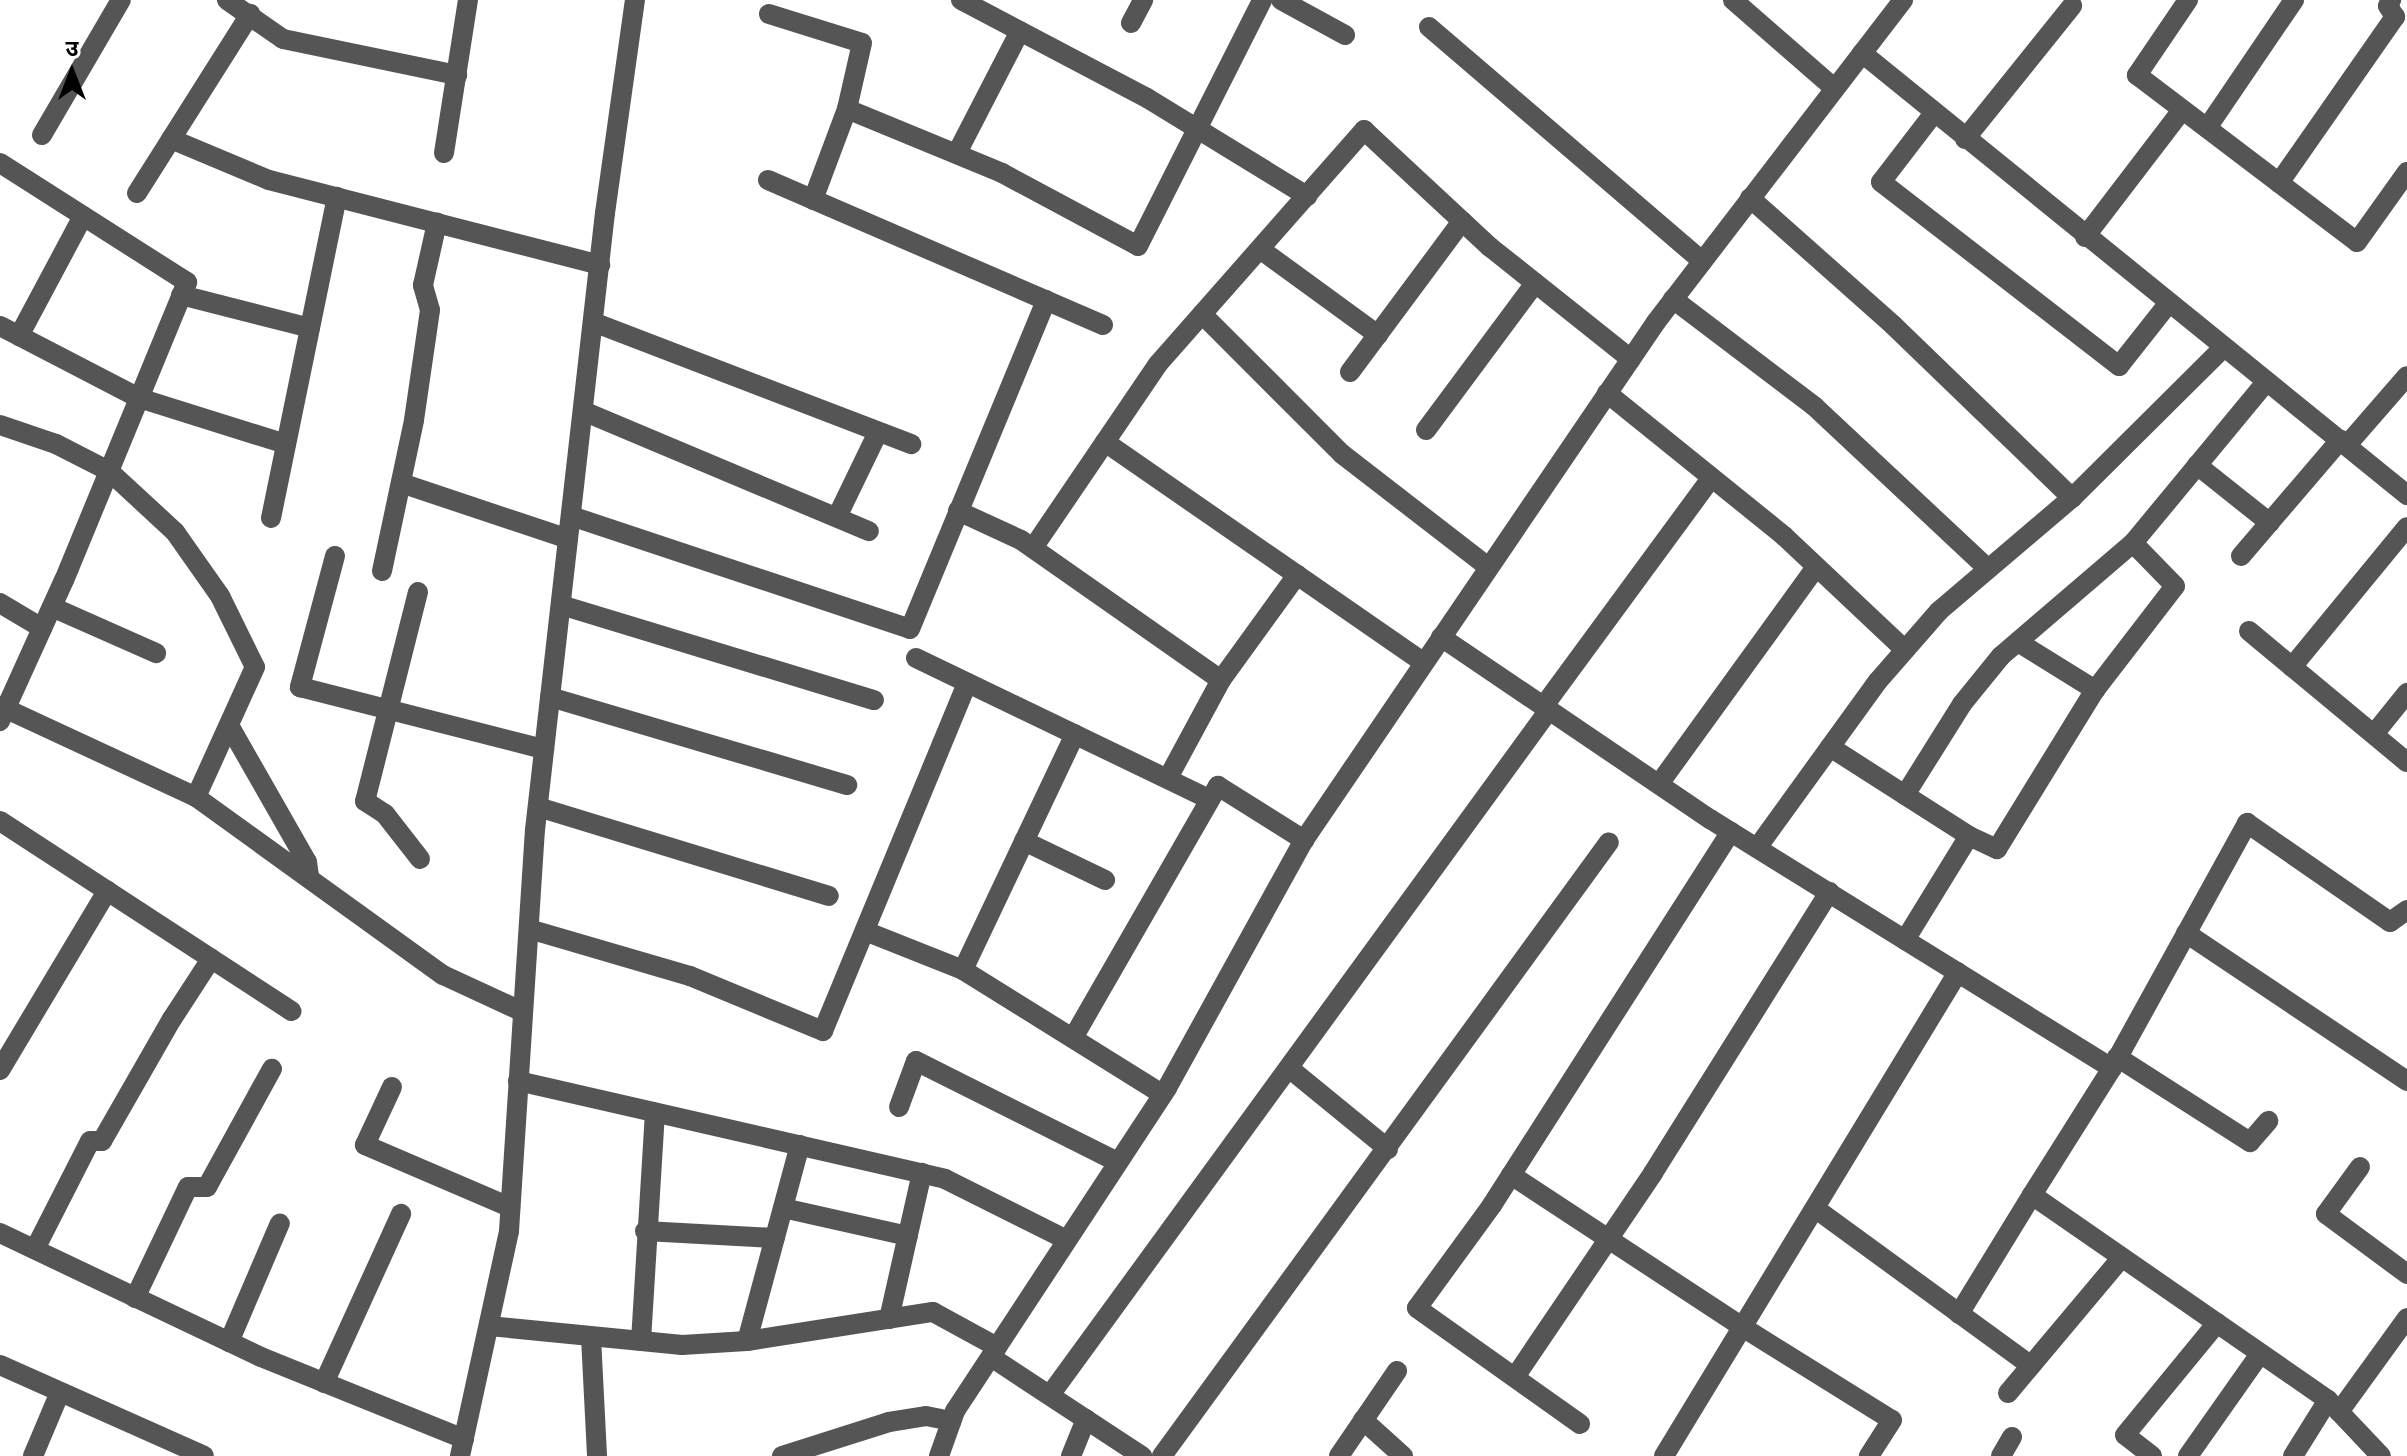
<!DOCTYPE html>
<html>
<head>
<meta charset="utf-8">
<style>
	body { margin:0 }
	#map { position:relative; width:2407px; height:1456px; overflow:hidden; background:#fff; font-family:"PT Sans Narrow","Noto Sans Devanagari",sans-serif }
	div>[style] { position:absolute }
	.minor>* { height:20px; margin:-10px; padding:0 10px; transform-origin:10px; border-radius:10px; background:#555 }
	span { translate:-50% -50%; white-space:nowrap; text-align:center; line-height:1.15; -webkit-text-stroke:8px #fff; paint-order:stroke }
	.north { position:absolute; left:32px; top:32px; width:80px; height:80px; -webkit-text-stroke:6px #fff; paint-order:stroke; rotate:0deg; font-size:22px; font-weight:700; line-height:32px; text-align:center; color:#000 }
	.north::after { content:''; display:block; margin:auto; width:28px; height:36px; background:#000; clip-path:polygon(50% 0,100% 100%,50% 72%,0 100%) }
</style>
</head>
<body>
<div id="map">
	<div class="minor">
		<div style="left:227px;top:0;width:68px;rotate:34.9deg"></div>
		<div style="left:283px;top:39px;width:178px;rotate:11.7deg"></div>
		<div style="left:961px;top:0;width:210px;rotate:27.8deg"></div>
		<div style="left:1147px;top:98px;width:188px;rotate:31.5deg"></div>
		<div style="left:1281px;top:0;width:73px;rotate:28.7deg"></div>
		<div style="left:1733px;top:0;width:134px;rotate:41.1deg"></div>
		<div style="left:2188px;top:0;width:91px;rotate:124.2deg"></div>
		<div style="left:2137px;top:75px;width:276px;rotate:37.2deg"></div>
		<div style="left:2357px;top:242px;width:86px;rotate:-54.5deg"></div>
		<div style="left:769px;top:14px;width:97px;rotate:17.3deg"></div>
		<div style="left:862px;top:43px;width:68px;rotate:102.8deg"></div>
		<div style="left:847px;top:109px;width:97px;rotate:110.5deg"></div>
		<div style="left:1131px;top:23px;width:26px;rotate:-62deg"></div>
		<div style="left:1429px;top:27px;width:360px;rotate:40.6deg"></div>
		<div style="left:1862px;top:53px;width:702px;rotate:39.04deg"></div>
		<div style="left:847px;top:109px;width:168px;rotate:22.4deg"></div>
		<div style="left:1002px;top:173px;width:154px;rotate:28.2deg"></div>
		<div style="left:1138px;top:246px;width:275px;rotate:-63.2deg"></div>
		<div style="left:1934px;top:113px;width:87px;rotate:127.5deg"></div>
		<div style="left:1881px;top:182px;width:301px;rotate:37.7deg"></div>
		<div style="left:2119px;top:366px;width:79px;rotate:-51.7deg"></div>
		<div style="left:2207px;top:128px;width:155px;rotate:-55.8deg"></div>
		<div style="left:42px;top:135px;width:156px;rotate:-59.7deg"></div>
		<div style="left:171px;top:139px;width:106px;rotate:22.7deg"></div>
		<div style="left:269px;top:180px;width:342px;rotate:14.4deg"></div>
		<div style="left:1965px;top:139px;width:171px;rotate:-51.2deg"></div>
		<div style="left:444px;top:153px;width:155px;rotate:-81.1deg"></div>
		<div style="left:957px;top:153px;width:137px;rotate:-62.7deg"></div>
		<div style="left:0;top:163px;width:222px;rotate:32.5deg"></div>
		<div style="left:187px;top:282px;width:322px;rotate:112.4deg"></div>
		<div style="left:64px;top:580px;width:155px;rotate:114.4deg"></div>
		<div style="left:768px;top:180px;width:365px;rotate:23.4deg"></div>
		<div style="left:2279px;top:183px;width:203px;rotate:-55.1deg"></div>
		<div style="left:2395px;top:17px;width:13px;rotate:-122deg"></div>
		<div style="left:2388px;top:6px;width:7px;rotate:-63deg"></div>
		<div style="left:137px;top:193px;width:212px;rotate:-57.7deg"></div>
		<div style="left:1750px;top:198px;width:191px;rotate:41.6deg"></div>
		<div style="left:1893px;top:325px;width:249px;rotate:44deg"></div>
		<div style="left:2085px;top:237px;width:160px;rotate:-52.6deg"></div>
		<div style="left:1260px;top:249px;width:146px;rotate:36.1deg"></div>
		<div style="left:181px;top:295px;width:133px;rotate:14.3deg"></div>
		<div style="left:1673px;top:299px;width:177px;rotate:37.2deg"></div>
		<div style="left:1814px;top:406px;width:238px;rotate:43.1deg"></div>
		<div style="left:1202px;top:314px;width:198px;rotate:45deg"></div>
		<div style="left:1342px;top:454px;width:185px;rotate:37.7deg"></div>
		<div style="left:593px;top:322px;width:341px;rotate:21deg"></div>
		<div style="left:0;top:326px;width:157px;rotate:27.4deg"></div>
		<div style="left:139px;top:398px;width:154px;rotate:17.4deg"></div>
		<div style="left:19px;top:336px;width:136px;rotate:-61.9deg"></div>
		<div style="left:1350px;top:372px;width:188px;rotate:-53.4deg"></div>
		<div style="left:1607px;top:393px;width:228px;rotate:38.9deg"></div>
		<div style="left:1784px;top:536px;width:166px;rotate:43.3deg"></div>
		<div style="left:583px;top:411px;width:310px;rotate:22.8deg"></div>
		<div style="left:0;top:425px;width:59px;rotate:18.7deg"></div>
		<div style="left:56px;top:444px;width:59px;rotate:27deg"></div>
		<div style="left:109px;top:471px;width:90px;rotate:42.7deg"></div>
		<div style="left:175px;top:532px;width:78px;rotate:54.9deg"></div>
		<div style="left:220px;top:596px;width:79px;rotate:63.8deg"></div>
		<div style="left:255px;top:667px;width:143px;rotate:114.4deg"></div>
		<div style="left:1426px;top:430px;width:183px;rotate:-53.4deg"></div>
		<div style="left:1105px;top:442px;width:387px;rotate:34.7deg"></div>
		<div style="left:2347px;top:445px;width:91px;rotate:-49deg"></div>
		<div style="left:2197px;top:465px;width:93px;rotate:38.5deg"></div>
		<div style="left:401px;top:483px;width:176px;rotate:18.5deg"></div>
		<div style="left:958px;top:511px;width:69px;rotate:24.7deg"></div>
		<div style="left:1021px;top:540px;width:244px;rotate:35deg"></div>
		<div style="left:571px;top:516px;width:357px;rotate:18.4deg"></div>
		<div style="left:910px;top:629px;width:356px;rotate:-67.5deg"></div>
		<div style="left:837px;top:517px;width:94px;rotate:-64.2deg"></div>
		<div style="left:271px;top:518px;width:328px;rotate:-78.4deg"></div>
		<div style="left:1033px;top:548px;width:222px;rotate:-55.8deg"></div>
		<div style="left:1158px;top:364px;width:312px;rotate:-48.6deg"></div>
		<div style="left:1364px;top:130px;width:172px;rotate:42.9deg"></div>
		<div style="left:1490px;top:247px;width:180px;rotate:38.5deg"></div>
		<div style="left:335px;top:556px;width:136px;rotate:105deg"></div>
		<div style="left:300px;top:687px;width:252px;rotate:14.3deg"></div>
		<div style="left:2241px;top:556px;width:153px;rotate:-49.5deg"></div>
		<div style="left:382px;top:571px;width:154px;rotate:-78deg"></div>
		<div style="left:414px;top:420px;width:111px;rotate:-81.7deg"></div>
		<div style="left:430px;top:310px;width:26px;rotate:-106deg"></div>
		<div style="left:423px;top:285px;width:64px;rotate:-77.3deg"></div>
		<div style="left:418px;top:592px;width:216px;rotate:104.2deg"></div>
		<div style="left:365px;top:801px;width:24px;rotate:33deg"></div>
		<div style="left:385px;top:814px;width:57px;rotate:52.1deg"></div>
		<div style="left:0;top:603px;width:49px;rotate:30.8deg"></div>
		<div style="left:561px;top:605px;width:327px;rotate:16.9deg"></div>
		<div style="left:52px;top:607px;width:114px;rotate:23.9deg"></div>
		<div style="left:2249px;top:631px;width:205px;rotate:39.7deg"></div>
		<div style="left:1441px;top:637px;width:325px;rotate:34.1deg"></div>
		<div style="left:1710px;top:819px;width:473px;rotate:31.8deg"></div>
		<div style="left:2112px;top:1068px;width:150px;rotate:122.2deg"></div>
		<div style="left:2032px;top:1195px;width:360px;rotate:34.7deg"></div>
		<div style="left:2328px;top:1400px;width:77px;rotate:46.6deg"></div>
		<div style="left:2018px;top:642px;width:91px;rotate:31.9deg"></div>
		<div style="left:916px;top:658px;width:325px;rotate:25.7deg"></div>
		<div style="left:2292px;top:667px;width:181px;rotate:-50.6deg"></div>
		<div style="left:550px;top:697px;width:310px;rotate:16.5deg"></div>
		<div style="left:0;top:706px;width:216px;rotate:24.9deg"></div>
		<div style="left:196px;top:797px;width:304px;rotate:35.8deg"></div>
		<div style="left:443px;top:975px;width:88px;rotate:24.8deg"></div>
		<div style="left:1543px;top:707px;width:284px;rotate:-53.7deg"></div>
		<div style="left:230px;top:727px;width:155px;rotate:60.3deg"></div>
		<div style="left:307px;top:862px;width:15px;rotate:82deg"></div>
		<div style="left:2374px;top:734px;width:53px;rotate:-51.2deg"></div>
		<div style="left:1830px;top:747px;width:165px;rotate:32.6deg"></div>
		<div style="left:1969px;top:836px;width:31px;rotate:25deg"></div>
		<div style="left:1997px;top:849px;width:187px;rotate:-58.4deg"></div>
		<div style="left:2095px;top:690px;width:131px;rotate:-52.4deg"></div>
		<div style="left:2175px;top:586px;width:60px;rotate:-134.3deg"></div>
		<div style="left:1168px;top:778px;width:111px;rotate:-61.6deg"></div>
		<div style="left:1221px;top:680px;width:130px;rotate:-54.1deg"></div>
		<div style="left:1659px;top:784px;width:268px;rotate:-54.1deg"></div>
		<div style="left:1905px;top:795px;width:107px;rotate:-57.9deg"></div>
		<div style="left:1962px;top:704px;width:62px;rotate:-50.9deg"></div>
		<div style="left:2001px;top:656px;width:174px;rotate:-40.6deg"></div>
		<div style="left:2133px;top:543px;width:209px;rotate:-50.4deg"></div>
		<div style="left:538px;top:807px;width:304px;rotate:17deg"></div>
		<div style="left:0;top:821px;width:348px;rotate:33.1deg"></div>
		<div style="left:1024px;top:841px;width:90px;rotate:25.7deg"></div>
		<div style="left:1757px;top:848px;width:206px;rotate:-54.1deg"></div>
		<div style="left:1878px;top:681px;width:93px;rotate:-48.9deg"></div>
		<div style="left:1939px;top:611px;width:175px;rotate:-40.4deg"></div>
		<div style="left:2072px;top:498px;width:213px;rotate:-44.8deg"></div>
		<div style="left:529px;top:929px;width:168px;rotate:16.3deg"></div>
		<div style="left:690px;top:976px;width:144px;rotate:22.5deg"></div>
		<div style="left:823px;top:1031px;width:377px;rotate:-67.5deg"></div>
		<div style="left:865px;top:931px;width:105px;rotate:21.7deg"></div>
		<div style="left:963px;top:970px;width:234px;rotate:31.9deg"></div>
		<div style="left:2186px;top:933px;width:266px;rotate:33.8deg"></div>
		<div style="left:1905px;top:940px;width:122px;rotate:-58.4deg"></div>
		<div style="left:963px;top:970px;width:261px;rotate:-64.6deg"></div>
		<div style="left:1073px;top:1038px;width:291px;rotate:-60.1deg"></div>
		<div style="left:1218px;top:786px;width:102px;rotate:32.1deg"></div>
		<div style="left:2117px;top:1057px;width:158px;rotate:32.6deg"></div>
		<div style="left:2250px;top:1142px;width:28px;rotate:-49deg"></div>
		<div style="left:1289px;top:1068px;width:128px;rotate:39.3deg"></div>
		<div style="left:2112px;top:1068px;width:280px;rotate:-61.1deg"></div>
		<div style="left:2247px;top:823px;width:174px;rotate:34.7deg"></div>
		<div style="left:2390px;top:922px;width:21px;rotate:-35deg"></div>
		<div style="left:0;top:1070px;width:209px;rotate:-59.1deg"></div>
		<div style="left:518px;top:1081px;width:438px;rotate:12.9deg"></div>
		<div style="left:945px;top:1179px;width:136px;rotate:26.6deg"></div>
		<div style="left:392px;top:1087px;width:64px;rotate:115deg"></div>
		<div style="left:365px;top:1145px;width:158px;rotate:23.2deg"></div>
		<div style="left:899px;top:1107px;width:49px;rotate:-69.7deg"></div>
		<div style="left:916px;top:1061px;width:226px;rotate:26.6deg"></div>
		<div style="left:2360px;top:1167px;width:58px;rotate:125.9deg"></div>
		<div style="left:2326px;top:1214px;width:101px;rotate:36.5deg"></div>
		<div style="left:1511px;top:1175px;width:279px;rotate:33.3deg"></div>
		<div style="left:1744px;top:1328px;width:174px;rotate:31.9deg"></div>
		<div style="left:1892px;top:1420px;width:43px;rotate:122.6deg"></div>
		<div style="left:783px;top:1208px;width:128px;rotate:12.6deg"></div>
		<div style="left:1816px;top:1209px;width:266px;rotate:36.1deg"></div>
		<div style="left:645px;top:1231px;width:130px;rotate:3.1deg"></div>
		<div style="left:0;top:1233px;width:289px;rotate:25.4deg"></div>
		<div style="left:261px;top:1357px;width:219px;rotate:22deg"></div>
		<div style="left:35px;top:1249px;width:121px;rotate:-63deg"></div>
		<div style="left:90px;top:1141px;width:12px"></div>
		<div style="left:102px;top:1141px;width:141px;rotate:-60.2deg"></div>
		<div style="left:172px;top:1019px;width:72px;rotate:-57deg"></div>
		<div style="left:135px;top:1298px;width:123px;rotate:-64.5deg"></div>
		<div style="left:188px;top:1187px;width:19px"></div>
		<div style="left:207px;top:1187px;width:135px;rotate:-61.2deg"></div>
		<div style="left:1959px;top:1314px;width:140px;rotate:-58.5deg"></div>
		<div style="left:889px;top:1319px;width:150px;rotate:-77.3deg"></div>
		<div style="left:489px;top:1326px;width:194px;rotate:5.6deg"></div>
		<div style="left:682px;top:1345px;width:65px;rotate:-3.5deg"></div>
		<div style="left:747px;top:1341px;width:188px;rotate:-8.9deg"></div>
		<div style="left:933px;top:1312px;width:73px;rotate:28.7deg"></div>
		<div style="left:591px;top:1337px;width:119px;rotate:87.1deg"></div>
		<div style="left:641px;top:1341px;width:229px;rotate:-86.5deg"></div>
		<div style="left:747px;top:1341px;width:203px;rotate:-74.9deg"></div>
		<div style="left:229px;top:1342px;width:129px;rotate:-66.8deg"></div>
		<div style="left:991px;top:1357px;width:181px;rotate:33.3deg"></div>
		<div style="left:0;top:1365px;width:223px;rotate:24deg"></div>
		<div style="left:1515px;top:1377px;width:246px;rotate:-55.9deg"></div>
		<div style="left:1653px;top:1173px;width:332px;rotate:-57.9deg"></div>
		<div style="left:324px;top:1383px;width:186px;rotate:-65.5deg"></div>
		<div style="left:2008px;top:1393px;width:177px;rotate:-50deg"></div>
		<div style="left:1050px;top:1395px;width:847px;rotate:-53.93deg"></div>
		<div style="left:2339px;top:1412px;width:116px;rotate:-54.1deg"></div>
		<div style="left:1363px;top:1420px;width:54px;rotate:42deg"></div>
		<div style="left:1580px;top:1424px;width:200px;rotate:-144.6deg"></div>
		<div style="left:1417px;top:1308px;width:127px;rotate:-53.9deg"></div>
		<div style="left:1492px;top:1205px;width:443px;rotate:-57.4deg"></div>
		<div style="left:33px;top:1456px;width:69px;rotate:-67.1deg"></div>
		<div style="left:460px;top:1456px;width:230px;rotate:-77.7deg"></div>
		<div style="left:509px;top:1231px;width:402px;rotate:-86.3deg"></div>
		<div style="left:535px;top:830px;width:621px;rotate:-83.53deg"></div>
		<div style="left:605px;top:213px;width:215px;rotate:-82deg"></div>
		<div style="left:782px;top:1456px;width:112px;rotate:-17.6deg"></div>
		<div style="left:889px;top:1422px;width:37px;rotate:-9deg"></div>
		<div style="left:926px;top:1416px;width:26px;rotate:11deg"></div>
		<div style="left:939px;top:1456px;width:48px;rotate:-70.4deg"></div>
		<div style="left:955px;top:1411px;width:386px;rotate:-56.7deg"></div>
		<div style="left:1167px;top:1088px;width:283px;rotate:-61.1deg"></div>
		<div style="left:1304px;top:840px;width:626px;rotate:-55.8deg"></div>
		<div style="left:1656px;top:322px;width:406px;rotate:-52.5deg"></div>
		<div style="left:1071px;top:1456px;width:40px;rotate:-68deg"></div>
		<div style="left:1162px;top:1456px;width:759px;rotate:-53.94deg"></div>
		<div style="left:1339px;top:1456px;width:103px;rotate:-55.7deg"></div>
		<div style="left:1664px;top:1456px;width:566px;rotate:-58.72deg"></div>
		<div style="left:2001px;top:1456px;width:22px;rotate:-60deg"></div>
		<div style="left:2152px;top:1456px;width:34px;rotate:-142deg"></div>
		<div style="left:2125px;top:1435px;width:145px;rotate:-50.6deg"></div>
		<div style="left:2188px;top:1456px;width:125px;rotate:-54.8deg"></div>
		<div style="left:2293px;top:1456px;width:66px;rotate:-58deg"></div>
	</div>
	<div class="north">उ</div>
</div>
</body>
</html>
